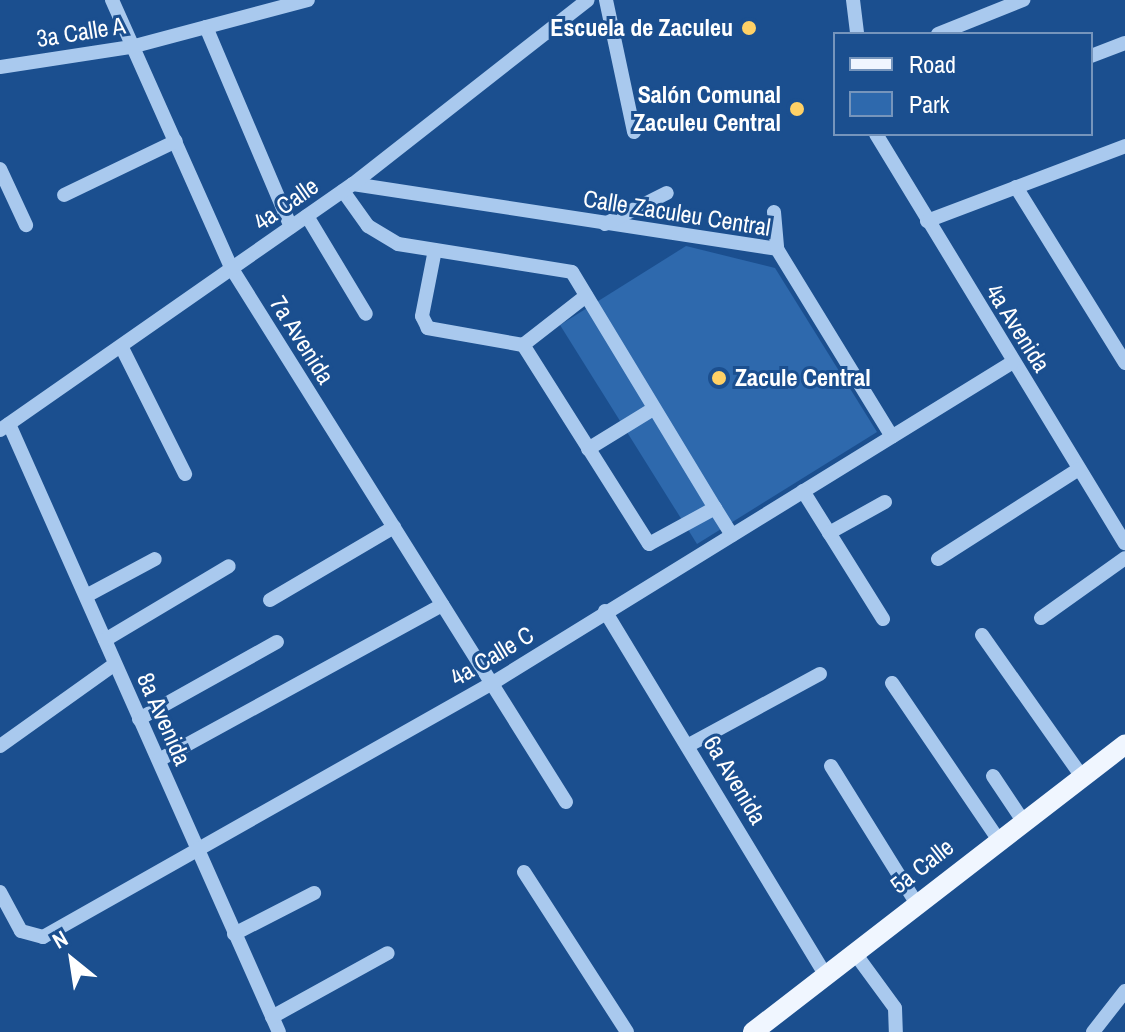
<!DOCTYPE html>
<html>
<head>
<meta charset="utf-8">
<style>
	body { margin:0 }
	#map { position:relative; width:1125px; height:1032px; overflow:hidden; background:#1b4f8f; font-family:"Archivo Narrow",sans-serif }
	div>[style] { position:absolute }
	.green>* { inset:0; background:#2e69ad }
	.minor>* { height:14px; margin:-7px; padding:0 7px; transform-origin:7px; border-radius:7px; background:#a9c9ee }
	.major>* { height:20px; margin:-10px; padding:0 10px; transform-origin:10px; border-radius:10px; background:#f0f6ff }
	.dots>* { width:22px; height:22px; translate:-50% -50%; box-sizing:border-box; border:4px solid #1b4f8f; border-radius:50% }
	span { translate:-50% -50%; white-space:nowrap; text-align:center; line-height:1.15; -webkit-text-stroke:6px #1b4f8f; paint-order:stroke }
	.poi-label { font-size:24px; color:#fff; font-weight:700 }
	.right { translate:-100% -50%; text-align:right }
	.left { translate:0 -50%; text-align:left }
	.street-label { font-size:24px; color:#fff }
	.legend { position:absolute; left:833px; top:32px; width:260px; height:104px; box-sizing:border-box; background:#1b4f8f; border:2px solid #7695bc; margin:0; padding:10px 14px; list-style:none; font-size:24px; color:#fff }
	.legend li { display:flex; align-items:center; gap:16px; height:40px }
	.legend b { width:40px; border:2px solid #7695bc }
	.north { position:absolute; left:32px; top:920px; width:80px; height:80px; -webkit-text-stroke:6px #1b4f8f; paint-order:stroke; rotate:330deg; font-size:22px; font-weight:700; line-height:32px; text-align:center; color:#fff }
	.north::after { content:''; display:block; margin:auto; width:28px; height:36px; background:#fff; clip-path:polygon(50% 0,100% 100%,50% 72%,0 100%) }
</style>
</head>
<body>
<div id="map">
	<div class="green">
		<div style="clip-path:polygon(686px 246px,775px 268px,877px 432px,697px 544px,560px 325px)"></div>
	</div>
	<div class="minor">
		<div style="left:112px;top:0;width:295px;rotate:66deg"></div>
		<div style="left:232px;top:269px;width:629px;rotate:57.93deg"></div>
		<div style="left:606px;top:0;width:135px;rotate:78deg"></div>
		<div style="left:853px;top:0;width:34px;rotate:83deg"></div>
		<div style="left:206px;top:27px;width:217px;rotate:67deg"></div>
		<div style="left:938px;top:34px;width:92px;rotate:-21.8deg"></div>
		<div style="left:1091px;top:56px;width:36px;rotate:-21deg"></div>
		<div style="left:0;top:67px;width:133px;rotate:-8.7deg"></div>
		<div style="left:131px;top:47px;width:183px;rotate:-14.9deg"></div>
		<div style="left:876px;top:134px;width:479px;rotate:58.7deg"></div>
		<div style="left:0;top:169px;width:62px;rotate:65.1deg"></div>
		<div style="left:353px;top:184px;width:429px;rotate:8.7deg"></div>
		<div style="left:777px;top:249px;width:220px;rotate:58.5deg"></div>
		<div style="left:1016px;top:187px;width:207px;rotate:58.2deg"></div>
		<div style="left:343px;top:191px;width:43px;rotate:54.5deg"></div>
		<div style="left:368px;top:226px;width:35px;rotate:31deg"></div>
		<div style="left:398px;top:244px;width:176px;rotate:9.1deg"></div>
		<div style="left:572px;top:272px;width:276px;rotate:58.8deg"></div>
		<div style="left:715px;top:508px;width:75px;rotate:151.4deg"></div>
		<div style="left:649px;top:544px;width:236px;rotate:-122.3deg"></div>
		<div style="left:523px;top:345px;width:97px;rotate:-169.9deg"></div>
		<div style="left:428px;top:328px;width:13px;rotate:-117deg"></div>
		<div style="left:422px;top:316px;width:67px;rotate:-78.9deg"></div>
		<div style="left:64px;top:195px;width:124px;rotate:-25.7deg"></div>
		<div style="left:774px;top:212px;width:37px;rotate:85deg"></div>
		<div style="left:307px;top:216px;width:114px;rotate:59deg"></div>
		<div style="left:927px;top:221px;width:212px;rotate:-20.7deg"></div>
		<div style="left:605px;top:224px;width:69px;rotate:-26.6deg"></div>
		<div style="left:523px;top:345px;width:80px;rotate:-37.9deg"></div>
		<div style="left:122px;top:348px;width:141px;rotate:63.4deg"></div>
		<div style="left:9px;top:424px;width:665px;rotate:66.06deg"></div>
		<div style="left:0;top:430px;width:430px;rotate:-34.9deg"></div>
		<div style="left:353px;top:184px;width:298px;rotate:-38.1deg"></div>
		<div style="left:588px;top:449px;width:76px;rotate:-31.6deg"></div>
		<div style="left:803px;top:491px;width:151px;rotate:58deg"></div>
		<div style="left:715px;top:508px;width:32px;rotate:58deg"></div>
		<div style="left:829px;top:533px;width:64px;rotate:-29deg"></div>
		<div style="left:938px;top:559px;width:167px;rotate:-32.6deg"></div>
		<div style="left:86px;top:596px;width:78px;rotate:-28.2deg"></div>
		<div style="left:270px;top:600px;width:144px;rotate:-30.5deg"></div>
		<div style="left:605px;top:611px;width:424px;rotate:58.8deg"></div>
		<div style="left:1041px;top:618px;width:103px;rotate:-35.5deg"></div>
		<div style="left:982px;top:635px;width:175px;rotate:54.8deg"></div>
		<div style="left:105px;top:640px;width:144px;rotate:-30.8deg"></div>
		<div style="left:892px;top:683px;width:189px;rotate:55.8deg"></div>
		<div style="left:139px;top:719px;width:158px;rotate:-29.2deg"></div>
		<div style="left:689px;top:745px;width:149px;rotate:-28.5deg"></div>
		<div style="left:0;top:746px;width:141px;rotate:-35.5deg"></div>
		<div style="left:159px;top:760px;width:323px;rotate:-28.7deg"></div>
		<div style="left:831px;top:766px;width:163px;rotate:58.1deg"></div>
		<div style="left:993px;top:776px;width:54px;rotate:56.3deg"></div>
		<div style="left:524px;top:872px;width:190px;rotate:57.2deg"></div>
		<div style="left:0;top:892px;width:44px;rotate:61.7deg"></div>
		<div style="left:21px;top:931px;width:23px;rotate:15deg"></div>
		<div style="left:43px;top:937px;width:520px;rotate:-29.47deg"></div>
		<div style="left:496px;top:681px;width:607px;rotate:-31.68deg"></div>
		<div style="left:234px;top:934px;width:90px;rotate:-27.1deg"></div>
		<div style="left:854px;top:952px;width:69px;rotate:53.8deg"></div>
		<div style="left:895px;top:1008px;width:24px;rotate:88deg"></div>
		<div style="left:272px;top:1017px;width:132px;rotate:-28.9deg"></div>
		<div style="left:1093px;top:1032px;width:52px;rotate:-52deg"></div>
	</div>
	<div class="major">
		<div style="left:753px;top:1032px;width:470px;rotate:-37.7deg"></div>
	</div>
	<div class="dots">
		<div style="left:749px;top:28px;background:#ffd166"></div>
		<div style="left:797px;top:109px;background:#ffd166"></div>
		<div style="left:719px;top:378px;background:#ffd166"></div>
	</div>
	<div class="poi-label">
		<span class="right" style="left:733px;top:28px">Escuela de Zaculeu</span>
		<span class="right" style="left:781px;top:109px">Salón Comunal<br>Zaculeu Central</span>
		<span class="left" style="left:735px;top:378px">Zacule Central</span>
	</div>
	<div class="street-label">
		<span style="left:81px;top:32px;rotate:-9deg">3a Calle A</span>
		<span style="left:286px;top:204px;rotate:-35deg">4a Calle</span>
		<span style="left:677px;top:213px;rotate:9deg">Calle Zaculeu Central</span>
		<span style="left:1018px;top:328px;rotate:58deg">4a Avenida</span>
		<span style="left:302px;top:340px;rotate:58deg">7a Avenida</span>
		<span style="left:492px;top:656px;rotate:-31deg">4a Calle C</span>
		<span style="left:164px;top:719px;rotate:66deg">8a Avenida</span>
		<span style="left:735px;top:780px;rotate:59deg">6a Avenida</span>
		<span style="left:922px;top:866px;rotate:-38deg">5a Calle</span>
	</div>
	<ul class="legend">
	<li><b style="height:10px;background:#f0f6ff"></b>Road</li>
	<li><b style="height:22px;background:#2e69ad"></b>Park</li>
	</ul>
	<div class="north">N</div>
</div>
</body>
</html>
